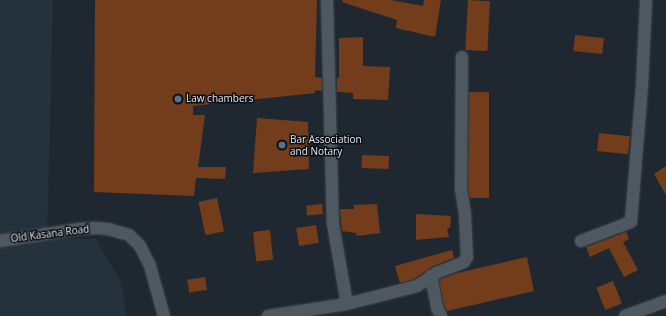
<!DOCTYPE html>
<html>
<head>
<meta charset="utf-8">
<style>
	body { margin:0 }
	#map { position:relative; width:666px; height:316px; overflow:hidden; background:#1f2830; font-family:"Open Sans",sans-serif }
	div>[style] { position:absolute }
	.built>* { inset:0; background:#24323e }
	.building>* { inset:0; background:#733d1c; transform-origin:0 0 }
	.roads { filter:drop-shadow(0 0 1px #3c444b) drop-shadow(0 0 1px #3c444b) }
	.minor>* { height:12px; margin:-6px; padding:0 6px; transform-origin:6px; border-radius:6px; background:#4e5861 }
	.dots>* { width:11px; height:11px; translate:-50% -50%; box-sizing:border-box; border:2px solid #0c1014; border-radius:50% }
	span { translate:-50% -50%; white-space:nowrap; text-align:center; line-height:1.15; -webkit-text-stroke:3px #0c1014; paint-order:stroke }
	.poi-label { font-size:10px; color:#e2e8ee }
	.left { translate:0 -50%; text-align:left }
	.street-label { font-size:10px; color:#e2e8ee }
</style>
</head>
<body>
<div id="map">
	<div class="built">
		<div style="clip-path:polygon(0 0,53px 0,47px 239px,96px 239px,121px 282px,127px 316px,0 316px)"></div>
	</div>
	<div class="building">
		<div style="clip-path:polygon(95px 0,317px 0,315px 77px,322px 78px,322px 91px,315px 90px,315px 93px,193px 106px,193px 115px,205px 115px,198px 167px,226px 167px,225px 179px,196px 178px,194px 196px,94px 192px)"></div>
		<div style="clip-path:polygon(343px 0,391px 0,423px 6px,424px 0,441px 0,435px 37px,396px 28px,397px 20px,342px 2px)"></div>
		<div style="left:468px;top:0;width:22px;height:50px;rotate:3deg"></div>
		<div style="left:575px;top:35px;width:29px;height:16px;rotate:6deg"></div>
		<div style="clip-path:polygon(363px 37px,363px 66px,390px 67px,388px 100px,353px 99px,353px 93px,337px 92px,337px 78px,339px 78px,339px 38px)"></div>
		<div style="clip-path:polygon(469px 92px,489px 92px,489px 198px,470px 198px,468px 188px)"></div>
		<div style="clip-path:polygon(257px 118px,308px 122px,309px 169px,253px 173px)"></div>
		<div style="left:599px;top:133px;width:31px;height:18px;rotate:6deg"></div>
		<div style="left:362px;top:155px;width:27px;height:13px;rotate:2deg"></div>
		<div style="clip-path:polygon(666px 166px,666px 195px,654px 174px)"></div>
		<div style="left:217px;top:198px;width:34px;height:19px;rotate:78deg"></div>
		<div style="left:322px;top:204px;width:10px;height:16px;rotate:84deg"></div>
		<div style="clip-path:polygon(377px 204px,380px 233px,357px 236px,356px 233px,342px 231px,340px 209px,354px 209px,354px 205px)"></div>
		<div style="clip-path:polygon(416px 214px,451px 216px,450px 228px,447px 228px,449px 237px,416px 240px)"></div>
		<div style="left:316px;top:225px;width:18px;height:20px;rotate:81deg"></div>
		<div style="left:270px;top:230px;width:30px;height:17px;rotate:84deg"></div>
		<div style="clip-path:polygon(626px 232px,629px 239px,623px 242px,638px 270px,624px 277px,609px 248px,590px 257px,586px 247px)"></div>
		<div style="clip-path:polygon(452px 250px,454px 258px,433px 266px,414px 279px,400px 283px,395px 266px)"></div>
		<div style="clip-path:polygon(527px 257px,534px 291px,447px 311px,444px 306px,439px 280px,457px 273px)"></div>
		<div style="left:205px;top:277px;width:13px;height:18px;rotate:81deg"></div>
		<div style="left:613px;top:281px;width:24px;height:18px;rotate:68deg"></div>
	</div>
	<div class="roads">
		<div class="minor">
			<div style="left:327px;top:0;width:224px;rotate:88.5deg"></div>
			<div style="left:333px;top:224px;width:81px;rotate:80.1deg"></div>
			<div style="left:0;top:241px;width:80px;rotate:-8.6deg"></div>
			<div style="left:79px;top:229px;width:18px;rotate:-3deg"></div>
			<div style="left:97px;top:228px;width:11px;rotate:5deg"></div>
			<div style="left:108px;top:229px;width:22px;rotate:16deg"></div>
			<div style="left:129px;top:235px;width:16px;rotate:45deg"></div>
			<div style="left:140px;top:246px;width:22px;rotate:63deg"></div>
			<div style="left:150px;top:266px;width:52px;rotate:74.4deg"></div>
			<div style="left:581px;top:241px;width:53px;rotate:-20.8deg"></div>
			<div style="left:631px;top:222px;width:136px;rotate:-85.4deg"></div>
			<div style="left:642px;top:86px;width:86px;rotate:-87.3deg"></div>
			<div style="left:431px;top:276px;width:33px;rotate:79deg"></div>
			<div style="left:437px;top:308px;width:9px;rotate:63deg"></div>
			<div style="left:268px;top:316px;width:80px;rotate:-8.6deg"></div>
			<div style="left:347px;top:304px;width:72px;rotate:-14.4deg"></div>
			<div style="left:417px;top:286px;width:23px;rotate:-34deg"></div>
			<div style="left:436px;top:273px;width:30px;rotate:-21deg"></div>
			<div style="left:464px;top:262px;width:6px;rotate:-59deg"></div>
			<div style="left:467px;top:257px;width:43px;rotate:-92.7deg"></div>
			<div style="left:465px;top:214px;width:25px;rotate:-99deg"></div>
			<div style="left:461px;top:189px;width:132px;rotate:-89.6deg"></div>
			<div style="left:625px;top:316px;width:44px;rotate:-20.1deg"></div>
		</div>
	</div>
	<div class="dots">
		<div style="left:178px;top:99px;background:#5c6f8a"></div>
		<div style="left:282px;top:145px;background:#5c6f8a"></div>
	</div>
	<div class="poi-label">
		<span class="left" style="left:186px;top:99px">Law chambers</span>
		<span class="left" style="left:290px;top:145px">Bar Association<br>and Notary</span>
	</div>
	<div class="street-label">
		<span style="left:50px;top:234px;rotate:-7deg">Old Kasana Road</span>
	</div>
</div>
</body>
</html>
